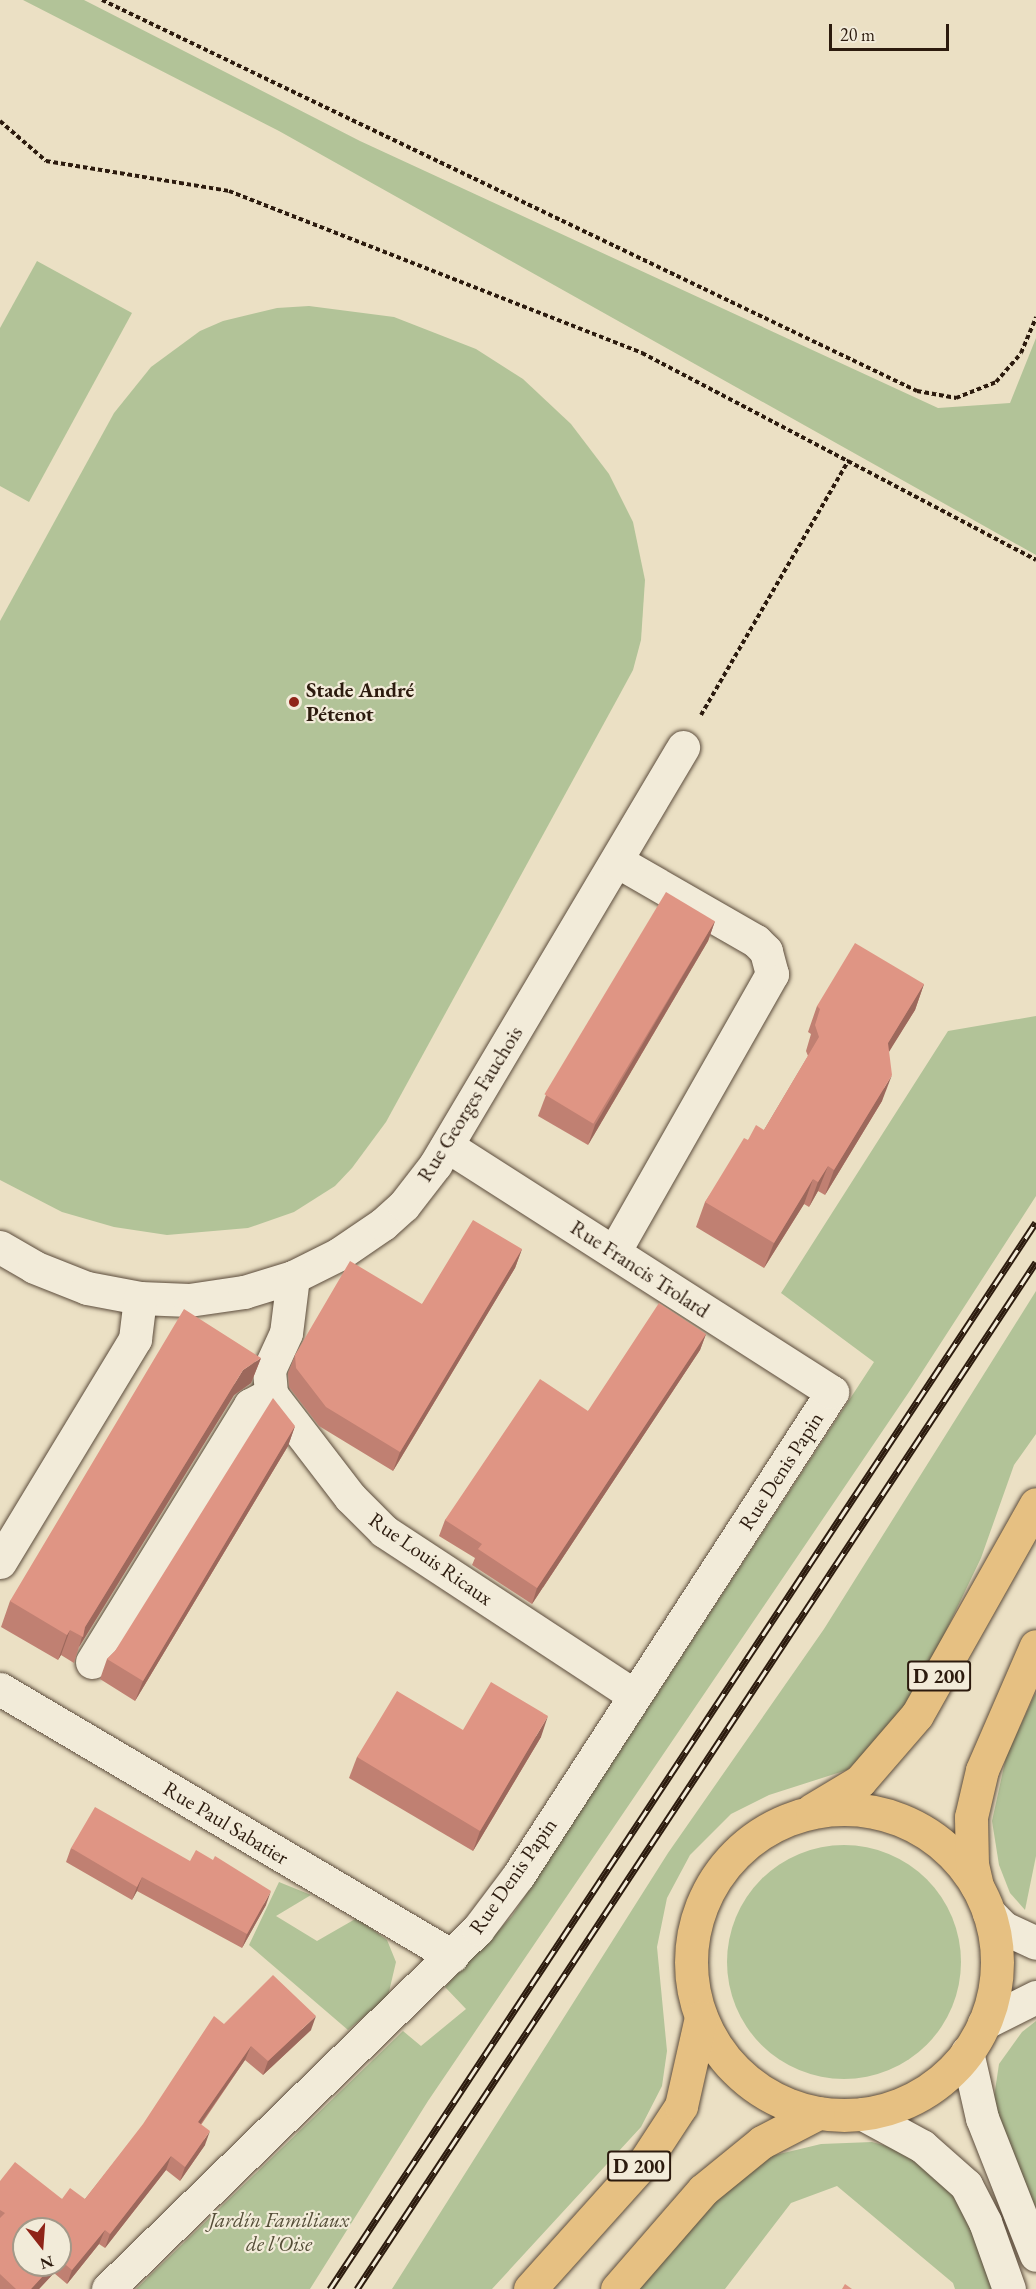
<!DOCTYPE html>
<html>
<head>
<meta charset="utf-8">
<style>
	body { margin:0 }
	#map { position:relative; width:1036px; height:2289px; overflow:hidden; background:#ebe0c4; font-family:"EB Garamond",serif }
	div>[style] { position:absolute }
	.green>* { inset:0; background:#b2c398 }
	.round { border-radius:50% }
	.path>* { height:4px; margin-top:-2px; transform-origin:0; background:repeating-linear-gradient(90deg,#2c1b0e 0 4.5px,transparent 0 7.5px) }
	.roads { filter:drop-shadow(0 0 2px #5c4c3c) drop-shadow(0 0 2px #5c4c3c) }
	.minor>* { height:33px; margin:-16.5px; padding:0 16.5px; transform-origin:16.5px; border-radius:16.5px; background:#f2ebd9 }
	.major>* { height:33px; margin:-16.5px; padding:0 16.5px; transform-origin:16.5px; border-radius:16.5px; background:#e6c082 }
	.major>.ring { margin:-16.5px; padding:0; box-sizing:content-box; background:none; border:33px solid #e6c082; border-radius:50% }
	.highway>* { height:33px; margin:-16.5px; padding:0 16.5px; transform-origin:16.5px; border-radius:16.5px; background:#e6c082 }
	.rail>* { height:7px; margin-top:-3.5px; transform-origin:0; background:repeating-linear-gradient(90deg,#f2ebd9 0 14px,#2c1b0e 0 28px); box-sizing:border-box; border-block:2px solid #2c1b0e }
	.wall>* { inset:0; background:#c08072 }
	.shaded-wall>* { inset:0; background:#9c685c }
	.building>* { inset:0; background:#df9584; transform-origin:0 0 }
	.dots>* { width:16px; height:16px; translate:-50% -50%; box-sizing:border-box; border:3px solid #f2ebd9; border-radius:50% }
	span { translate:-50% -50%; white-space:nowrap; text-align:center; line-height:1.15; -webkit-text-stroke:4.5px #f2ebd9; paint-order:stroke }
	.shield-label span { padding:2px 4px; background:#f2ebd9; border:2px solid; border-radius:4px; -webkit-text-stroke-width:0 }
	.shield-label { font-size:20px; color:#2c1b0e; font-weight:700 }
	.poi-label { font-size:21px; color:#2c1b0e; font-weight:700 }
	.left { translate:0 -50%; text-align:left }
	.street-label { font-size:21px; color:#2c1b0e }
	.park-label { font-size:21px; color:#544d37; font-style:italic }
	.north { position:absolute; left:12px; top:2217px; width:60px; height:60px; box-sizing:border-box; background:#f2ebd9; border:2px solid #a39888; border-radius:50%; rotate:163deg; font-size:16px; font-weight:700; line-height:24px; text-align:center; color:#2c1b0e }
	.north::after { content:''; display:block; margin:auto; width:21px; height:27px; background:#8f2418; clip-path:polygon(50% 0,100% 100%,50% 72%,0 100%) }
	.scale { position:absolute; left:829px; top:24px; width:120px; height:27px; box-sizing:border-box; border:3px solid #2c1b0e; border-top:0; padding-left:8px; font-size:18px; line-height:21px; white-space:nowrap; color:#2c1b0e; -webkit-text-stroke:4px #f2ebd9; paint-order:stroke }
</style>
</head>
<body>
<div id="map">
	<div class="green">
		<div style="clip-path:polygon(23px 0,84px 0,360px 141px,938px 408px,1010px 403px,1036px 338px,1036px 555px,279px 131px)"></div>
		<div style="clip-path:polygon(37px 261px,132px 313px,29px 502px,0 486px,0 328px)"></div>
		<div style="clip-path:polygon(309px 306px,394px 317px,476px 349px,523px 379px,571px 424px,609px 474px,633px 522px,645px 580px,641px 640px,633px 670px,620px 694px,386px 1122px,352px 1168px,335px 1186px,294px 1212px,248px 1228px,167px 1235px,114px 1227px,62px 1212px,0 1180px,0 621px,114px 413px,151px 367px,200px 331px,223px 321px,277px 308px)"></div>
		<div style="clip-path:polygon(1036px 1016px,1036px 1196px,911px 1389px,428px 2101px,310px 2289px,136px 2289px,403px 2031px,421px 2046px,466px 2009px,445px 1987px,512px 1916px,874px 1362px,781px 1293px,948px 1031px)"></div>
		<div style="clip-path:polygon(1036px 1291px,1036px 1434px,1014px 1465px,981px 1558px,921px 1683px,883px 1738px,847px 1770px,769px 1795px,731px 1814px,690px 1855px,667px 1898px,657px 1947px,667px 2051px,662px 2086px,641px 2127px,492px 2289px,392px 2289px,668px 1853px,824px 1629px)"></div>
		<div style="clip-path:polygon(1036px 1692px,1036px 1856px,1025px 1910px,1010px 1893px,999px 1865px,992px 1821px,1006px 1757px)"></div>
		<div class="round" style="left:727px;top:1845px;width:234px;height:234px"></div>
		<div style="clip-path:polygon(279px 1882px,311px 1895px,276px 1916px,317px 1941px,357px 1918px,387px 1940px,396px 1962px,388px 1996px,348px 2030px,249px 1945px)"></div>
		<div style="clip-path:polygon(1036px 2021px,1036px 2209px,993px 2104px,999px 2064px,1022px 2032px)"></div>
		<div style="clip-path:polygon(872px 2142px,916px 2154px,958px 2198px,996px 2289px,955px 2289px,953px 2283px,837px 2186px,791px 2203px,725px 2289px,631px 2289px,710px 2203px,771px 2156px,821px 2144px)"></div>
	</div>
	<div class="path">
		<div style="left:102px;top:0;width:904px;rotate:25.63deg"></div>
		<div style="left:917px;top:391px;width:40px;rotate:10deg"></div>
		<div style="left:956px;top:398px;width:43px;rotate:-21.8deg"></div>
		<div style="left:996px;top:382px;width:38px;rotate:-49deg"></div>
		<div style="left:1021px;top:353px;width:39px;rotate:-67deg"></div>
		<div style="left:0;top:121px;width:61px;rotate:41deg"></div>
		<div style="left:46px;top:161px;width:185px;rotate:9.3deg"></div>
		<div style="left:229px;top:191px;width:444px;rotate:21.4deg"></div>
		<div style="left:642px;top:353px;width:445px;rotate:27.7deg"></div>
		<div style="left:701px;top:715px;width:295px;rotate:-59.9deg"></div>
	</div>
	<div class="roads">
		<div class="minor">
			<div style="left:0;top:1247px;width:39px;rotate:30deg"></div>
			<div style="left:34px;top:1267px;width:57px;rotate:21.6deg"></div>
			<div style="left:87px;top:1288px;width:54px;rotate:10.7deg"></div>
			<div style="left:140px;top:1298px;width:49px;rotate:2.3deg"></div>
			<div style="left:189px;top:1300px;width:56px;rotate:-8.3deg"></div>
			<div style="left:244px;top:1292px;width:51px;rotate:-17deg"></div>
			<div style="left:293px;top:1277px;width:51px;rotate:-26.6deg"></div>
			<div style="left:339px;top:1254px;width:53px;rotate:-34.3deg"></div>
			<div style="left:383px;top:1224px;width:28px;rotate:-42deg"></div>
			<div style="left:404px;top:1205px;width:51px;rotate:-52.2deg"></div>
			<div style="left:435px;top:1165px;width:486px;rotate:-59.3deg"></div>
			<div style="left:614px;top:1252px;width:320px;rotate:-60.4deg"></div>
			<div style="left:772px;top:974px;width:24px;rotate:-105deg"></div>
			<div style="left:766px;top:951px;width:14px;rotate:-135deg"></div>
			<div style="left:756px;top:941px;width:160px;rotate:-150.1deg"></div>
			<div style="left:293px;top:1277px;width:56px;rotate:97.1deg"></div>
			<div style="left:286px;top:1333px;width:41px;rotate:114.7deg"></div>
			<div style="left:269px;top:1370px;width:24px;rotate:85deg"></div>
			<div style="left:271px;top:1394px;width:130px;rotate:52.5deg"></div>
			<div style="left:350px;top:1497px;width:48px;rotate:45deg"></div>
			<div style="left:384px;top:1531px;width:299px;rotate:33.3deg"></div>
			<div style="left:0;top:1562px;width:261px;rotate:-58.8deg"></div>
			<div style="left:135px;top:1339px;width:41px;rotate:-83deg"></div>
			<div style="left:92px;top:1662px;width:302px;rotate:-58.4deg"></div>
			<div style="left:250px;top:1405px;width:24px;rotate:-28deg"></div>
			<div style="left:0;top:1689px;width:525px;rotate:30.57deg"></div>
			<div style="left:989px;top:1913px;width:21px;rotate:45deg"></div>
			<div style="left:1004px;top:1928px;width:35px;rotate:25deg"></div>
			<div style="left:984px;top:2023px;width:58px;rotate:-26.6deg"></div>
			<div style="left:967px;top:2052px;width:68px;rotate:77.2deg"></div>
			<div style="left:982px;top:2118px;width:147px;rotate:68.5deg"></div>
			<div style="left:863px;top:2114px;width:67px;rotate:28.5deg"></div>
			<div style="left:922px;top:2146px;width:59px;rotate:41.6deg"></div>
			<div style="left:966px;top:2185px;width:42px;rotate:62.8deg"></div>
			<div style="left:985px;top:2222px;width:71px;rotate:70.3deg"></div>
			<div style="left:108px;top:2289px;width:516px;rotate:-44.22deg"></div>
			<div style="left:478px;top:1929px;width:66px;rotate:-53deg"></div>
			<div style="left:518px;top:1876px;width:577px;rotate:-57.03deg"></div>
			<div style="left:832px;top:1392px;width:457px;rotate:-147.4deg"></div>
		</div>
		<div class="major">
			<div class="ring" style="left:691px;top:1809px;width:273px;height:273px"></div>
			<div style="left:812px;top:1810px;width:56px;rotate:-31.1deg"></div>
			<div style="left:860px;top:1781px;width:87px;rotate:-49.2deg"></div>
			<div style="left:917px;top:1715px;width:242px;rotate:-60.6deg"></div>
			<div style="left:977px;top:1886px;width:22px;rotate:-103deg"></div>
			<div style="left:972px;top:1865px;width:48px;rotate:-91.2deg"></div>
			<div style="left:971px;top:1817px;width:48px;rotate:-76.8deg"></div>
			<div style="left:982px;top:1770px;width:135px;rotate:-66.5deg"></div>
			<div style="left:617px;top:2289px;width:131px;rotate:-49deg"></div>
			<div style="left:703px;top:2190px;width:76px;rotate:-39.1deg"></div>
			<div style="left:762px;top:2142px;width:63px;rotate:-27.4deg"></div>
		</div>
		<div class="highway">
			<div style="left:530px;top:2289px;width:172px;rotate:-48.1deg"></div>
			<div style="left:645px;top:2161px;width:66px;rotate:-56.8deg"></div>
			<div style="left:681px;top:2106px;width:91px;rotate:-77.3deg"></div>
		</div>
	</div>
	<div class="rail">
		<div style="left:330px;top:2289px;width:1279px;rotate:-56.51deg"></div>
		<div style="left:357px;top:2289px;width:1231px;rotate:-56.53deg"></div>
	</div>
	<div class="wall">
		<div style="clip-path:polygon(715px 921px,708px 941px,588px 1145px,538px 1116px,546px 1095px)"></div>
		<div style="clip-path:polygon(924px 984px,915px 1010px,889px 1051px,882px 1101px,825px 1195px,818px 1191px,809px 1207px,804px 1204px,764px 1268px,696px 1227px,705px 1202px,748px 1140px,764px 1130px,808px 1056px,806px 1051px,811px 1034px,808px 1032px,817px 1006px)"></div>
		<div style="clip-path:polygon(522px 1249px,515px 1268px,393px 1471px,319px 1426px,289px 1387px,288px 1373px,295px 1355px,422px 1304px)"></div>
		<div style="clip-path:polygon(706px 1334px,700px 1350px,532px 1604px,472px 1565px,475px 1558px,439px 1536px,445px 1520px,588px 1411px)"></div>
		<div style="clip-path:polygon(261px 1358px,251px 1383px,234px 1395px,79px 1647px,74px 1663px,61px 1655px,58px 1660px,1px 1627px,10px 1601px)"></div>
		<div style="clip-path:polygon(295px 1426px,288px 1446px,135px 1701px,100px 1679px,107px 1659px,115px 1651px)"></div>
		<div style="clip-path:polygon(463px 1730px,541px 1737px,473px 1851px,349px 1778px,357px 1757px)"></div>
		<div style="clip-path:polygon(71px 1848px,266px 1905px,242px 1948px,137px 1891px,132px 1900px,66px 1862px)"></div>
		<div style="clip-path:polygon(evenodd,224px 2024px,311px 2030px,263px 2075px,245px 2060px,201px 2125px,205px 2145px,180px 2181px,166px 2170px,105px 2248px,99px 2244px,67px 2284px,54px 2273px,39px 2289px,0 2289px,0 2181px,62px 2199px,85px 2199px,224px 2024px,60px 2229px,60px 2265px,24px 2265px,60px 2229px)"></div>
	</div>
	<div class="shaded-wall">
		<div style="clip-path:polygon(715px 921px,708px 941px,588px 1145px,595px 1125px)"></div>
		<div style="clip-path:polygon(924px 984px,915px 1010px,879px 1068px,888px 1043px)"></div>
		<div style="clip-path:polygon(892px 1075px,882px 1101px,825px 1195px,834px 1170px)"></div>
		<div style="clip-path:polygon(828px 1166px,818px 1191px,809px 1207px,818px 1182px)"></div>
		<div style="clip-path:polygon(813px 1179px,804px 1204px,764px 1268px,774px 1243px)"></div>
		<div style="clip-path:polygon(522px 1249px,515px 1268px,393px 1471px,400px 1452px)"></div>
		<div style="clip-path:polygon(706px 1334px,700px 1350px,532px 1604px,537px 1588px)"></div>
		<div style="clip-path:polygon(261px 1358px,251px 1383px,234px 1395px,79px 1647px,85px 1627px,243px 1370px)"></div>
		<div style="clip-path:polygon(295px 1426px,288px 1446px,135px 1701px,143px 1681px)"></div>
		<div style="clip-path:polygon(70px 1630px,61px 1655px,58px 1660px,67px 1635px)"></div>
		<div style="clip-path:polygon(548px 1716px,541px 1737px,473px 1851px,480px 1831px)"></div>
		<div style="clip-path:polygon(142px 1877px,137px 1891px,132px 1900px,137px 1887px)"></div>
		<div style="clip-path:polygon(271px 1891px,266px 1905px,242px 1948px,247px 1934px)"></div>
		<div style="clip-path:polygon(316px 2016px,311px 2030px,263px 2075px,268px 2061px)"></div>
		<div style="clip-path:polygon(251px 2046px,245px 2060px,192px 2136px,198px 2122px)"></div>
		<div style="clip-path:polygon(210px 2131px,205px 2145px,180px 2181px,185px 2167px)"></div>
		<div style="clip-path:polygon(171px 2156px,166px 2170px,105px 2248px,110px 2234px)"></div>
		<div style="clip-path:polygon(105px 2230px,99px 2244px,67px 2284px,72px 2270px)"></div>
		<div style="clip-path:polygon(53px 2265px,57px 2265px,54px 2273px,39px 2289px,31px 2289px)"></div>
	</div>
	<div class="building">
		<div style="left:666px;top:892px;width:57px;height:236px;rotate:31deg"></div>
		<div style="clip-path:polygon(855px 943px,924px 984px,888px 1043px,892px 1075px,834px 1170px,828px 1166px,818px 1182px,813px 1179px,774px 1243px,705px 1202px,744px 1138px,748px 1140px,756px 1125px,764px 1130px,819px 1037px,815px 1025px,820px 1009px,817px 1006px)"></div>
		<div style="clip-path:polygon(473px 1220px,522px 1249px,400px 1452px,326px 1407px,296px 1368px,295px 1355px,350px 1261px,422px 1304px)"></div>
		<div style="clip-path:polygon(659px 1303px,706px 1334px,537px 1588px,478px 1549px,482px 1544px,445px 1520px,540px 1379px,588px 1411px)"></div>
		<div style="clip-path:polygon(184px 1309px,261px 1358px,243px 1370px,85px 1627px,83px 1637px,70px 1630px,67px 1635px,10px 1601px)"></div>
		<div style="clip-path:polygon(273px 1398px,295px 1426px,143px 1681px,107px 1659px,115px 1651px)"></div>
		<div style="clip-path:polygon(491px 1682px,548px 1716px,480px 1831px,357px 1757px,397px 1691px,463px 1730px)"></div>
		<div style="clip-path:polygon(95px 1807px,190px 1861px,196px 1850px,213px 1860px,215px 1856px,271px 1891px,247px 1934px,142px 1877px,137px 1887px,71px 1848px)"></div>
		<div style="clip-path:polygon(273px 1975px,316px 2016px,268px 2061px,251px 2046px,198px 2122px,210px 2131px,185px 2167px,171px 2156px,110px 2234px,105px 2230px,72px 2270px,60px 2260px,60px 2229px,24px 2229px,24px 2265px,53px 2265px,31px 2289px,16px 2289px,0 2274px,0 2218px,5px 2213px,0 2210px,0 2181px,15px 2162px,62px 2199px,70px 2188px,85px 2199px,143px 2124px,214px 2016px,224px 2024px)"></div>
		<div style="clip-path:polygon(845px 2284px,852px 2289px,842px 2289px)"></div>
	</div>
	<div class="dots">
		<div style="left:294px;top:702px;background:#8f2418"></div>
	</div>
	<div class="shield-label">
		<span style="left:939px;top:1676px">D 200</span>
		<span style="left:639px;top:2166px">D 200</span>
	</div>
	<div class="poi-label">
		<span class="left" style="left:306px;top:702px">Stade André<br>Pétenot</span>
	</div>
	<div class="street-label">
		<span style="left:470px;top:1104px;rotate:-58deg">Rue Georges Fauchois</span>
		<span style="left:640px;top:1269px;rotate:33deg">Rue Francis Trolard</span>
		<span style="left:781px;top:1471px;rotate:-57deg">Rue Denis Papin</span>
		<span style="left:431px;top:1559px;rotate:35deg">Rue Louis Ricaux</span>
		<span style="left:226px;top:1823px;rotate:31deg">Rue Paul Sabatier</span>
		<span style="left:513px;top:1876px;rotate:-55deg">Rue Denis Papin</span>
	</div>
	<div class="park-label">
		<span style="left:279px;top:2232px">Jardín Familiaux<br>de l'Oise</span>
	</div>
	<div class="north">N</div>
	<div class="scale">20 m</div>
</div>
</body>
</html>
